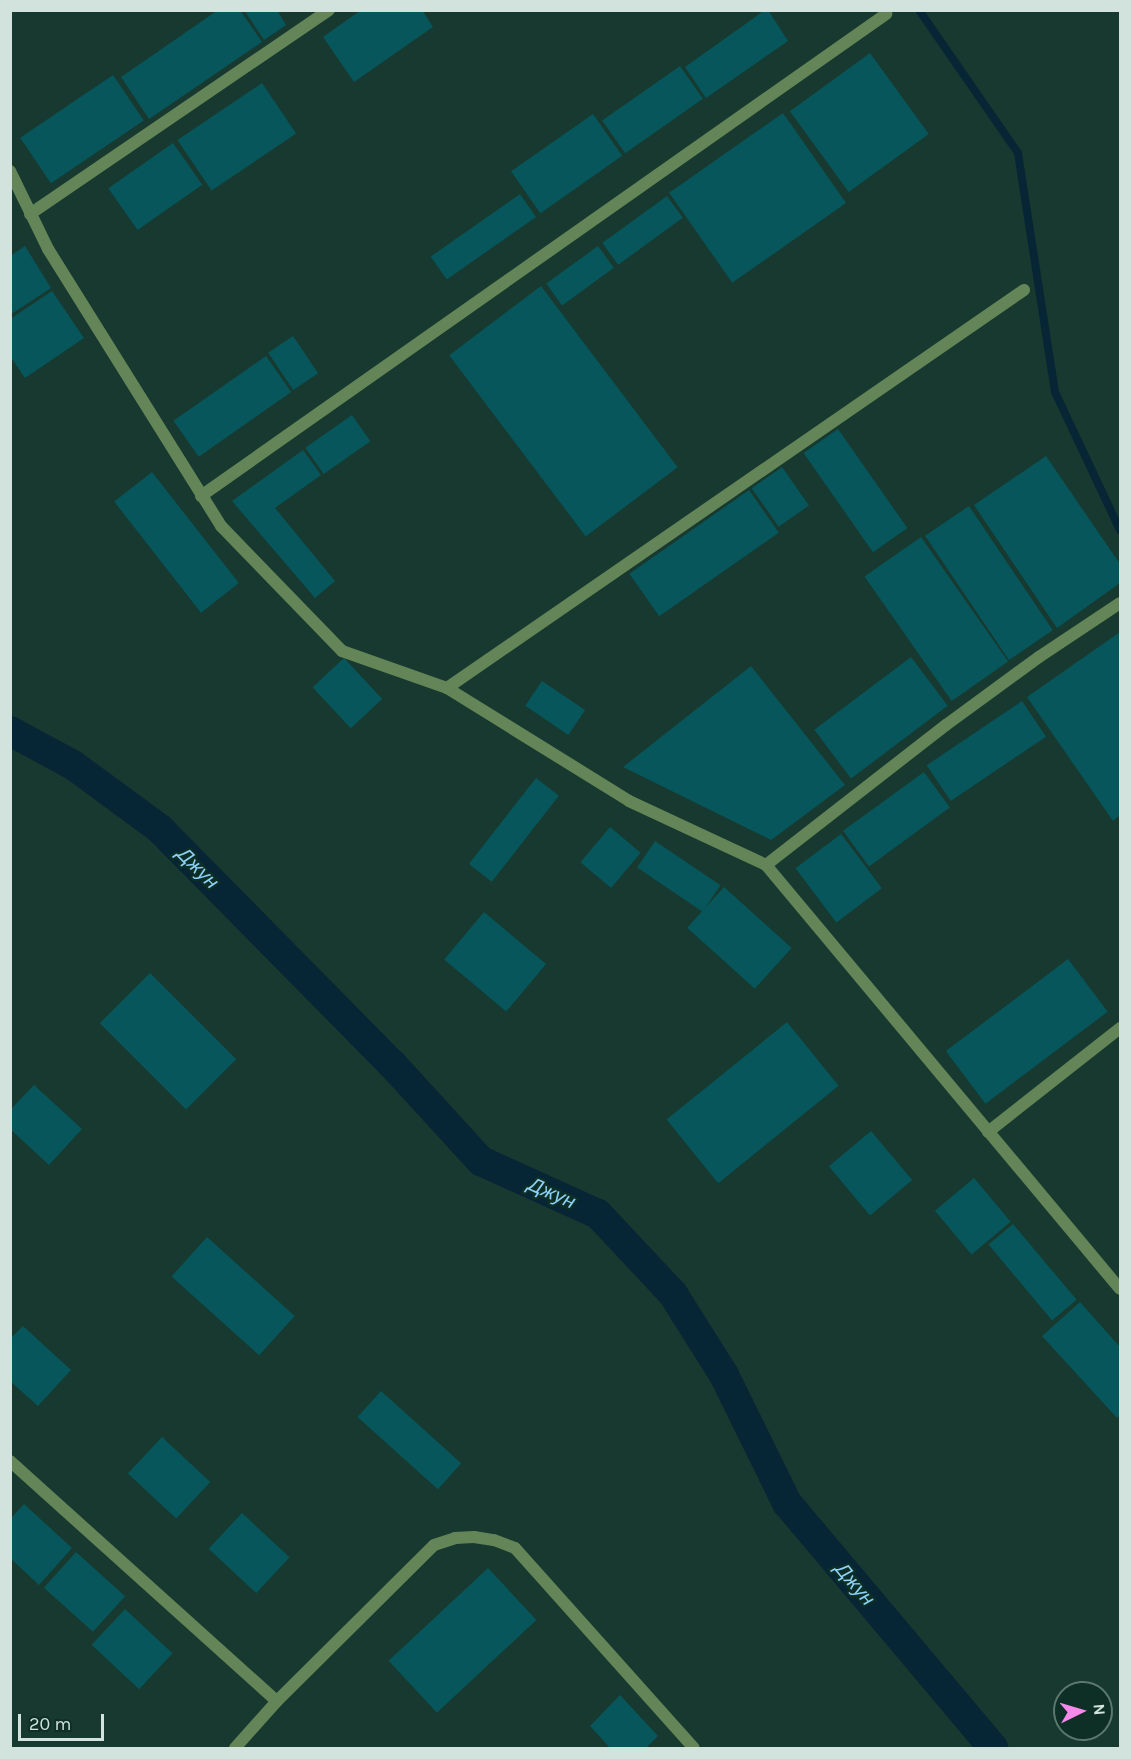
<!DOCTYPE html>
<html>
<head>
<meta charset="utf-8">
<style>
	body { margin:0 }
	#map { position:relative; width:1131px; height:1759px; overflow:hidden; background:#18392f; font-family:Karla,sans-serif }
	div>[style] { position:absolute }
	.stream>* { height:8px; margin:-4px; padding:0 4px; transform-origin:4px; border-radius:4px; background:#072635 }
	.canal>* { height:30px; margin:-15px; padding:0 15px; transform-origin:15px; border-radius:15px; background:#072635 }
	.building>* { inset:0; background:#06565b; transform-origin:0 0 }
	.minor>* { height:12px; margin:-6px; padding:0 6px; transform-origin:6px; border-radius:6px; background:#638557 }
	span { translate:-50% -50%; white-space:nowrap; text-align:center; line-height:1.15; -webkit-text-stroke:4.5px #0d2f25; paint-order:stroke }
	.water-label { font-size:20px; color:#8fd1f8; font-style:italic }
	.frame { position:absolute; inset:0; border:12px solid #d1e3dc; pointer-events:none }
	.north { position:absolute; left:1053px; top:1681px; width:60px; height:60px; box-sizing:border-box; background:#0d2f25; border:2px solid #5b776e; border-radius:50%; rotate:85deg; font-size:16px; font-weight:700; line-height:24px; text-align:center; color:#d1e3dc }
	.north::after { content:''; display:block; margin:auto; width:21px; height:27px; background:#f888ea; clip-path:polygon(50% 0,100% 100%,50% 72%,0 100%) }
	.scale { position:absolute; left:18px; top:1714px; width:86px; height:27px; box-sizing:border-box; border:3px solid #d1e3dc; border-top:0; padding-left:8px; font-size:18px; line-height:21px; white-space:nowrap; color:#d1e3dc; -webkit-text-stroke:4px #0d2f25; paint-order:stroke }
</style>
</head>
<body>
<div id="map">
	<div class="stream">
		<div style="left:919px;top:10px;width:174px;rotate:55.3deg"></div>
		<div style="left:1018px;top:153px;width:242px;rotate:81.2deg"></div>
		<div style="left:1055px;top:392px;width:153px;rotate:64.8deg"></div>
	</div>
	<div class="canal">
		<div style="left:10px;top:731px;width:72px;rotate:28.4deg"></div>
		<div style="left:73px;top:765px;width:108px;rotate:36.3deg"></div>
		<div style="left:160px;top:829px;width:330px;rotate:45.4deg"></div>
		<div style="left:392px;top:1064px;width:132px;rotate:47.5deg"></div>
		<div style="left:481px;top:1161px;width:128px;rotate:24.4deg"></div>
		<div style="left:598px;top:1214px;width:110px;rotate:46.8deg"></div>
		<div style="left:673px;top:1294px;width:96px;rotate:57.8deg"></div>
		<div style="left:724px;top:1375px;width:143px;rotate:63.8deg"></div>
		<div style="left:787px;top:1503px;width:320px;rotate:49.9deg"></div>
	</div>
	<div class="building">
		<div style="clip-path:polygon(218px 10px,240px 10px,262px 42px,149px 119px,121px 77px)"></div>
		<div style="clip-path:polygon(244px 10px,277px 10px,286px 25px,264px 40px)"></div>
		<div style="clip-path:polygon(361px 10px,422px 10px,433px 27px,354px 82px,323px 37px)"></div>
		<div style="clip-path:polygon(765px 10px,768px 10px,788px 41px,706px 98px,685px 67px)"></div>
		<div style="left:870px;top:53px;width:100px;height:99px;rotate:54deg"></div>
		<div style="left:680px;top:66px;width:40px;height:95px;rotate:55deg"></div>
		<div style="left:113px;top:75px;width:55px;height:112px;rotate:56deg"></div>
		<div style="left:262px;top:83px;width:61px;height:102px;rotate:56deg"></div>
		<div style="left:783px;top:113px;width:110px;height:139px;rotate:55deg"></div>
		<div style="left:593px;top:114px;width:51px;height:100px;rotate:55deg"></div>
		<div style="left:173px;top:143px;width:51px;height:79px;rotate:55deg"></div>
		<div style="left:520px;top:194px;width:28px;height:109px;rotate:55deg"></div>
		<div style="left:667px;top:196px;width:27px;height:80px;rotate:54deg"></div>
		<div style="clip-path:polygon(25px 246px,51px 288px,10px 315px,10px 256px)"></div>
		<div style="left:598px;top:246px;width:27px;height:64px;rotate:54deg"></div>
		<div style="left:541px;top:286px;width:227px;height:115px;rotate:53deg"></div>
		<div style="clip-path:polygon(52px 291px,84px 338px,25px 378px,10px 356px,10px 319px)"></div>
		<div style="left:293px;top:336px;width:45px;height:30px;rotate:56deg"></div>
		<div style="left:266px;top:356px;width:44px;height:113px;rotate:55deg"></div>
		<div style="left:352px;top:415px;width:32px;height:57px;rotate:55deg"></div>
		<div style="left:838px;top:429px;width:121px;height:42px;rotate:55deg"></div>
		<div style="clip-path:polygon(303px 450px,321px 475px,275px 508px,335px 581px,315px 598px,232px 501px)"></div>
		<div style="clip-path:polygon(1046px 456px,1120px 564px,1120px 583px,1057px 628px,974px 505px)"></div>
		<div style="left:782px;top:467px;width:47px;height:37px;rotate:55deg"></div>
		<div style="left:152px;top:472px;width:141px;height:48px;rotate:52deg"></div>
		<div style="left:749px;top:490px;width:52px;height:146px;rotate:55deg"></div>
		<div style="left:969px;top:506px;width:150px;height:53px;rotate:56deg"></div>
		<div style="left:921px;top:537px;width:152px;height:69px;rotate:55deg"></div>
		<div style="clip-path:polygon(1120px 632px,1120px 815px,1113px 821px,1027px 697px)"></div>
		<div style="left:911px;top:657px;width:61px;height:121px;rotate:53deg"></div>
		<div style="left:344px;top:658px;width:56px;height:43px;rotate:47deg"></div>
		<div style="clip-path:polygon(751px 666px,845px 785px,771px 840px,623px 767px)"></div>
		<div style="left:542px;top:681px;width:52px;height:30px;rotate:34deg"></div>
		<div style="left:1022px;top:701px;width:43px;height:115px;rotate:56deg"></div>
		<div style="left:924px;top:772px;width:44px;height:100px;rotate:54deg"></div>
		<div style="left:536px;top:778px;width:29px;height:109px;rotate:38deg"></div>
		<div style="left:610px;top:827px;width:40px;height:46px;rotate:40deg"></div>
		<div style="left:841px;top:834px;width:68px;height:57px;rotate:53deg"></div>
		<div style="left:655px;top:841px;width:79px;height:32px;rotate:34deg"></div>
		<div style="left:724px;top:887px;width:91px;height:55px;rotate:42deg"></div>
		<div style="left:484px;top:912px;width:81px;height:62px;rotate:40deg"></div>
		<div style="left:1068px;top:959px;width:66px;height:153px;rotate:53deg"></div>
		<div style="left:150px;top:973px;width:122px;height:71px;rotate:45deg"></div>
		<div style="left:787px;top:1022px;width:82px;height:155px;rotate:51deg"></div>
		<div style="clip-path:polygon(34px 1085px,82px 1129px,49px 1165px,10px 1129px,10px 1110px)"></div>
		<div style="left:871px;top:1131px;width:64px;height:55px;rotate:50deg"></div>
		<div style="left:974px;top:1178px;width:57px;height:51px;rotate:50deg"></div>
		<div style="left:1013px;top:1224px;width:99px;height:32px;rotate:50deg"></div>
		<div style="left:207px;top:1237px;width:118px;height:53px;rotate:42deg"></div>
		<div style="clip-path:polygon(1080px 1302px,1120px 1347px,1120px 1415px,1117px 1418px,1042px 1336px)"></div>
		<div style="clip-path:polygon(23px 1326px,71px 1370px,38px 1406px,10px 1381px,10px 1339px)"></div>
		<div style="left:381px;top:1391px;width:108px;height:35px;rotate:42deg"></div>
		<div style="left:162px;top:1437px;width:66px;height:50px;rotate:43deg"></div>
		<div style="clip-path:polygon(24px 1504px,72px 1548px,39px 1585px,10px 1558px,10px 1519px)"></div>
		<div style="left:242px;top:1513px;width:65px;height:49px;rotate:43deg"></div>
		<div style="left:76px;top:1552px;width:66px;height:48px;rotate:42deg"></div>
		<div style="left:488px;top:1568px;width:71px;height:136px;rotate:47deg"></div>
		<div style="left:125px;top:1609px;width:65px;height:49px;rotate:43deg"></div>
		<div style="clip-path:polygon(620px 1695px,658px 1736px,646px 1748px,610px 1748px,590px 1726px)"></div>
	</div>
	<div class="minor">
		<div style="left:10px;top:171px;width:87px;rotate:64deg"></div>
		<div style="left:48px;top:249px;width:327px;rotate:58deg"></div>
		<div style="left:221px;top:526px;width:174px;rotate:45.9deg"></div>
		<div style="left:342px;top:651px;width:111px;rotate:19.4deg"></div>
		<div style="left:447px;top:688px;width:214px;rotate:31.8deg"></div>
		<div style="left:629px;top:801px;width:151px;rotate:25deg"></div>
		<div style="left:766px;top:865px;width:552px;rotate:50.14deg"></div>
		<div style="left:30px;top:214px;width:362px;rotate:-34.3deg"></div>
		<div style="left:201px;top:496px;width:838px;rotate:-35.13deg"></div>
		<div style="left:447px;top:688px;width:701px;rotate:-34.6deg"></div>
		<div style="left:766px;top:865px;width:228px;rotate:-37.9deg"></div>
		<div style="left:946px;top:725px;width:115px;rotate:-36.2deg"></div>
		<div style="left:1039px;top:657px;width:97px;rotate:-33.7deg"></div>
		<div style="left:988px;top:1132px;width:168px;rotate:-38.2deg"></div>
		<div style="left:10px;top:1461px;width:359px;rotate:42deg"></div>
		<div style="left:235px;top:1748px;width:63px;rotate:-48.2deg"></div>
		<div style="left:277px;top:1701px;width:221px;rotate:-44.8deg"></div>
		<div style="left:434px;top:1545px;width:22px;rotate:-18deg"></div>
		<div style="left:455px;top:1538px;width:19px;rotate:-3deg"></div>
		<div style="left:474px;top:1537px;width:20px;rotate:9deg"></div>
		<div style="left:494px;top:1540px;width:22px;rotate:21deg"></div>
		<div style="left:515px;top:1548px;width:268px;rotate:48.2deg"></div>
	</div>
	<div class="water-label">
		<span style="left:198px;top:868px;rotate:45deg">Джун</span>
		<span style="left:552px;top:1193px;rotate:24deg">Джун</span>
		<span style="left:855px;top:1584px;rotate:50deg">Джун</span>
	</div>
	<div class="frame"></div>
	<div class="north">N</div>
	<div class="scale">20 m</div>
</div>
</body>
</html>
